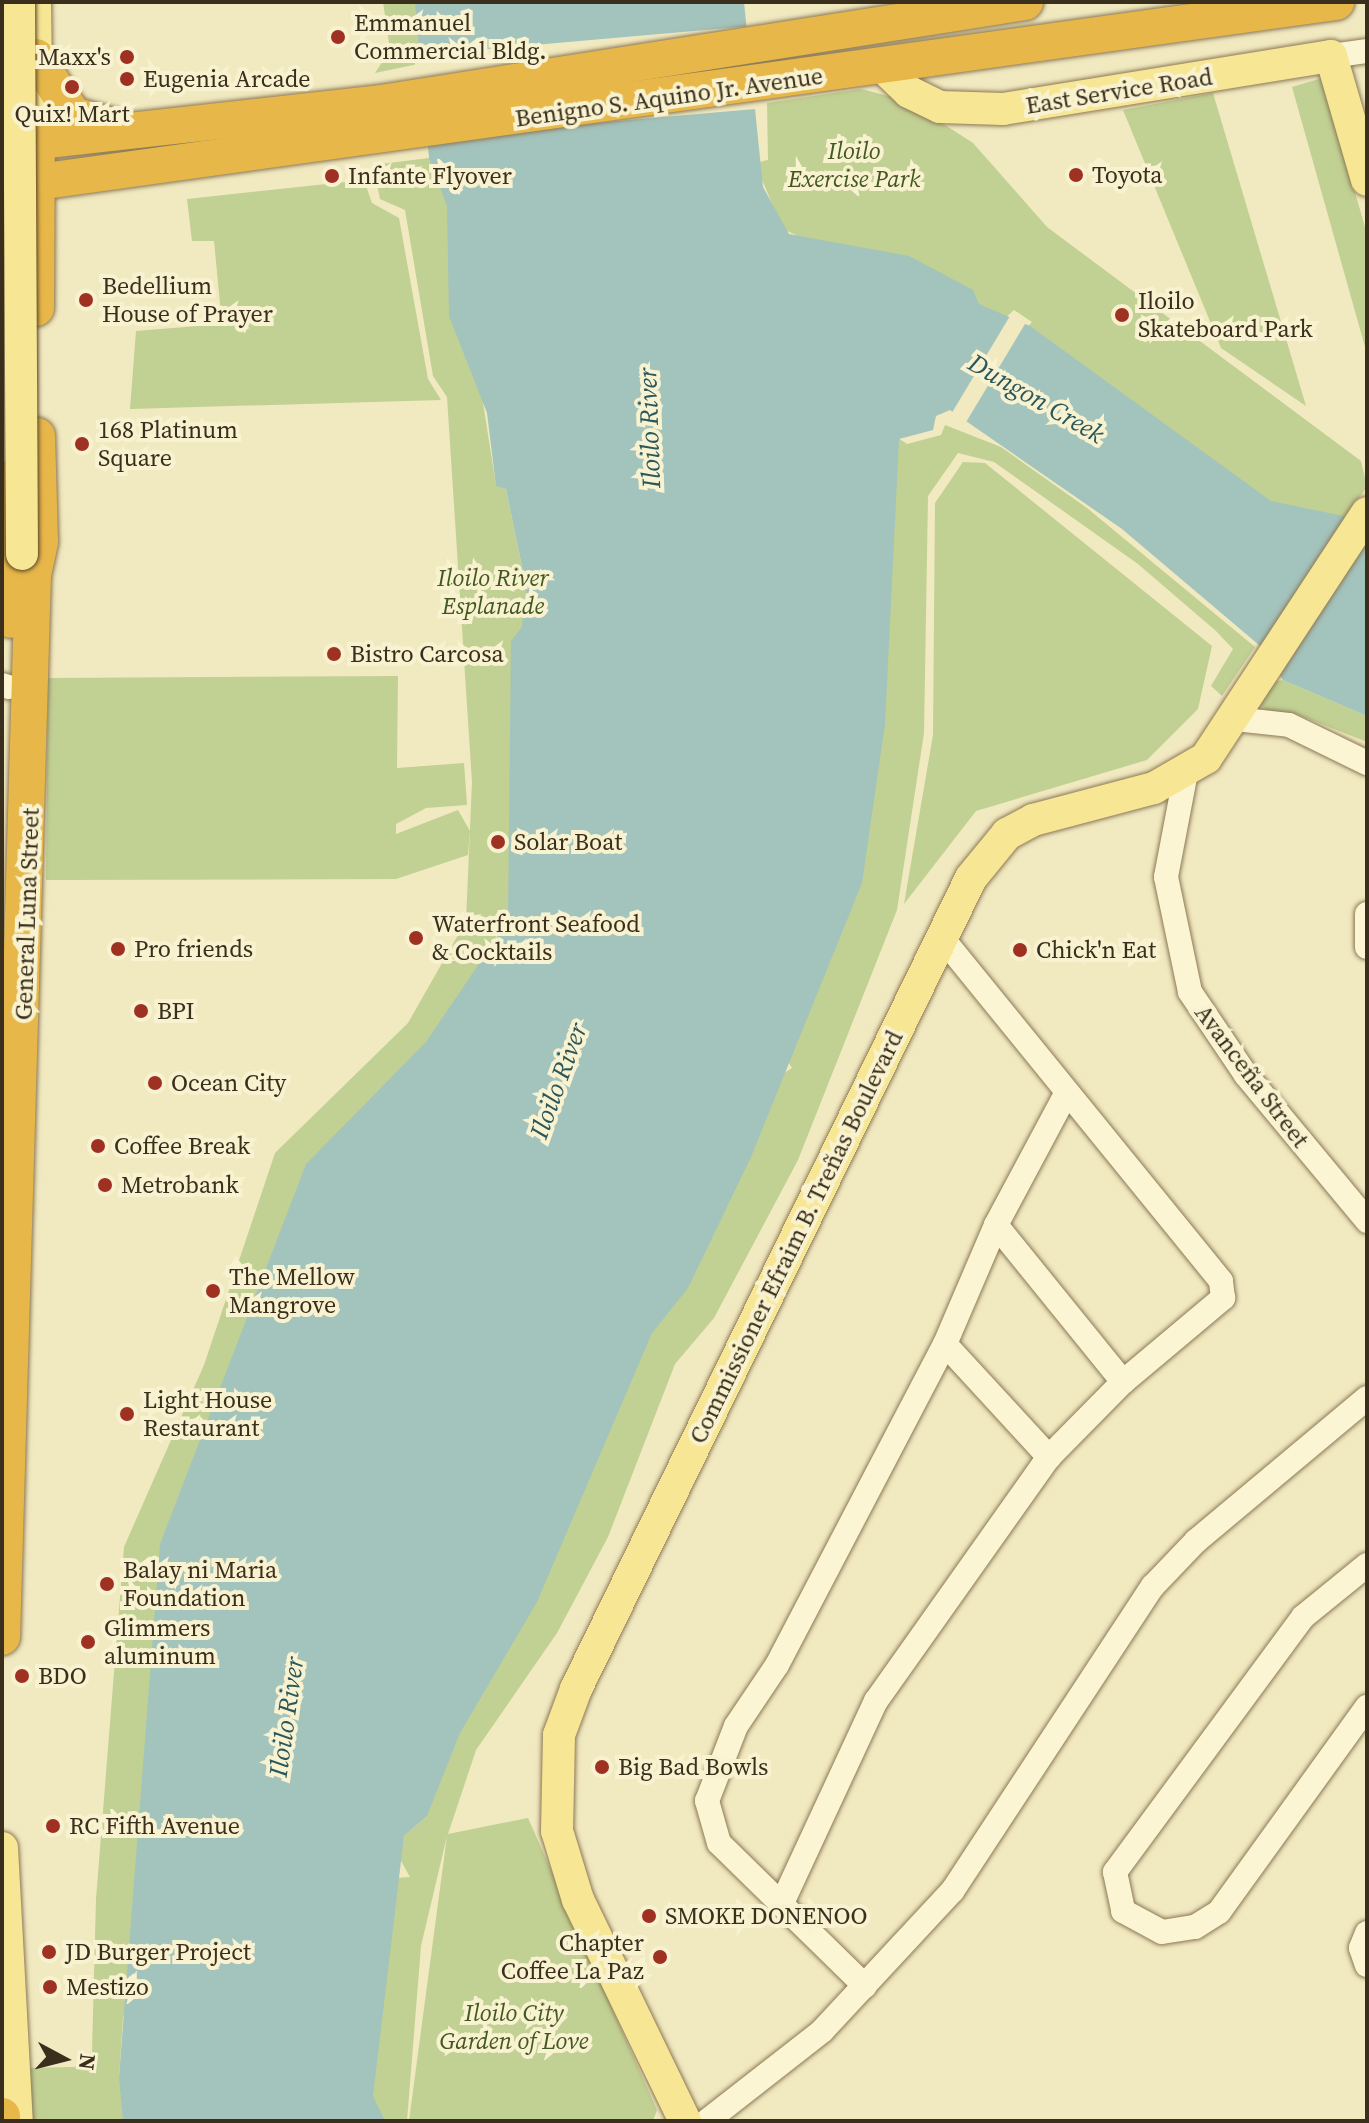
<!DOCTYPE html>
<html>
<head>
<meta charset="utf-8">
<style>
	body { margin:0 }
	#map { position:relative; width:1369px; height:2123px; overflow:hidden; background:#f1e9c0; font-family:"Source Serif 4",serif }
	div>[style] { position:absolute }
	.green>* { inset:0; background:#c1d093 }
	.water>* { inset:0; background:#a3c3bd }
	.pier>* { inset:0; background:#f1e9c0; transform-origin:0 0 }
	.roads { filter:drop-shadow(0 0 2px #8b7956) drop-shadow(0 0 2px #8b7956) }
	.minor>* { height:24px; margin:-12px; padding:0 12px; transform-origin:12px; border-radius:12px; background:#fbf5d3 }
	.major>* { height:32px; margin:-16px; padding:0 16px; transform-origin:16px; border-radius:16px; background:#f7e694 }
	.highway>* { height:36px; margin:-18px; padding:0 18px; transform-origin:18px; border-radius:18px; background:#e7b749 }
	.bridges { filter:drop-shadow(0 0 2px #59462b) drop-shadow(0 0 2px #59462b) }
	.major-bridge>* { height:32px; margin:-16px; padding:0 16px; transform-origin:16px; border-radius:16px; background:#f7e694 }
	.dots>* { width:22px; height:22px; translate:-50% -50%; box-sizing:border-box; border:4px solid #f8f2d0; border-radius:50% }
	span { translate:-50% -50%; white-space:nowrap; text-align:center; line-height:1.15; -webkit-text-stroke:8px #f8f2d0; paint-order:stroke }
	.poi-label { font-size:24px; color:#3a2e1c }
	.left { translate:0 -50%; text-align:left }
	.right { translate:-100% -50%; text-align:right }
	.street-label { font-size:24px; color:#3a2e1c }
	.park-label { font-size:24px; color:#435821; font-style:italic }
	.water-label { font-size:26px; color:#2a575b; font-style:italic }
	.frame { position:absolute; inset:0; border:4px solid #3a2e1c; pointer-events:none }
	.north { position:absolute; left:24px; top:2019px; width:80px; height:80px; -webkit-text-stroke:6px #f8f2d0; paint-order:stroke; rotate:97deg; font-size:22px; font-weight:700; line-height:32px; text-align:center; color:#3a2e1c }
	.north::after { content:''; display:block; margin:auto; width:28px; height:36px; background:#3a2e1c; clip-path:polygon(50% 0,100% 100%,50% 72%,0 100%) }
</style>
</head>
<body>
<div id="map">
	<div class="green">
		<div style="clip-path:polygon(383px 2px,435px 2px,438px 33px,418px 64px,375px 73px,390px 50px)"></div>
		<div style="clip-path:polygon(1322px 78px,1367px 234px,1367px 354px,1292px 87px)"></div>
		<div style="clip-path:polygon(861px 89px,908px 101px,973px 143px,1047px 227px,1361px 461px,1367px 487px,1323px 548px,1023px 332px,1032px 322px,1014px 310px,994px 328px,783px 229px,760px 175px,759px 162px,768px 160px,767px 103px)"></div>
		<div style="clip-path:polygon(1213px 93px,1306px 406px,1221px 348px,1123px 110px)"></div>
		<div style="clip-path:polygon(429px 158px,445px 163px,496px 485px,506px 489px,526px 586px,508px 921px,494px 940px,123px 2018px,119px 2077px,131px 2121px,27px 2121px,23px 2068px,75px 2067px,92px 2052px,96px 1899px,124px 1547px,204px 1365px,275px 1153px,408px 1023px,466px 921px,472px 782px,447px 397px,433px 376px,405px 210px,380px 199px,373px 165px)"></div>
		<div style="clip-path:polygon(364px 180px,372px 203px,399px 218px,428px 379px,441px 400px,130px 409px,136px 331px,222px 324px,214px 241px,192px 241px,187px 199px)"></div>
		<div style="clip-path:polygon(945px 425px,1001px 447px,1087px 508px,1255px 647px,1222px 696px,1211px 686px,1233px 649px,1216px 631px,1138px 564px,994px 462px,958px 453px,928px 496px,924px 733px,897px 910px,798px 1160px,714px 1318px,675px 1364px,608px 1537px,557px 1633px,476px 1750px,448px 1834px,528px 1818px,657px 2110px,653px 2121px,409px 2121px,447px 1836px,421px 1946px,407px 2121px,364px 2121px,396px 1878px,410px 1877px,400px 1859px,404px 1836px,427px 1816px,418px 1807px,765px 1085px,792px 1068px,771px 1033px,882px 427px,907px 444px,941px 435px)"></div>
		<div style="clip-path:polygon(963px 462px,985px 463px,1212px 646px,1198px 709px,1147px 760px,976px 811px,904px 904px,933px 735px,935px 503px)"></div>
		<div style="clip-path:polygon(398px 676px,397px 768px,464px 763px,467px 805px,426px 808px,396px 824px,396px 834px,458px 810px,470px 831px,468px 855px,396px 879px,46px 880px,48px 678px)"></div>
		<div style="clip-path:polygon(1283px 680px,1367px 716px,1367px 742px,1296px 714px,1270px 714px,1259px 703px,1273px 682px)"></div>
	</div>
	<div class="water">
		<div style="clip-path:polygon(415px 2px,744px 2px,763px 187px,789px 234px,909px 256px,973px 290px,979px 304px,1030px 326px,1271px 501px,1367px 521px,1367px 716px,1283px 680px,1259px 645px,1122px 529px,950px 410px,936px 416px,933px 430px,899px 439px,885px 724px,862px 883px,751px 1157px,688px 1288px,652px 1333px,537px 1602px,460px 1733px,427px 1816px,404px 1836px,373px 2096px,385px 2121px,123px 2121px,119px 2077px,160px 1544px,306px 1164px,426px 1042px,508px 921px,511px 641px,522px 627px,526px 586px,506px 489px,496px 486px,487px 413px,449px 316px,447px 206px,429px 158px)"></div>
	</div>
	<div class="pier">
		<div style="left:751px;top:26px;width:83px;height:338px;rotate:85deg"></div>
		<div style="left:1013px;top:311px;width:17px;height:121px;rotate:31deg"></div>
	</div>
	<div class="roads">
		<div class="minor">
			<div style="left:1331px;top:56px;width:36px;rotate:-8deg"></div>
			<div style="left:2px;top:685px;width:7px;rotate:16deg"></div>
			<div style="left:1235px;top:719px;width:54px;rotate:6.3deg"></div>
			<div style="left:1289px;top:725px;width:87px;rotate:26deg"></div>
			<div style="left:1186px;top:772px;width:107px;rotate:100.8deg"></div>
			<div style="left:1166px;top:877px;width:117px;rotate:78.2deg"></div>
			<div style="left:1190px;top:992px;width:100px;rotate:56deg"></div>
			<div style="left:1246px;top:1075px;width:190px;rotate:50.3deg"></div>
			<div style="left:1367px;top:914px;width:33px;rotate:90deg"></div>
			<div style="left:996px;top:1225px;width:202px;rotate:51deg"></div>
			<div style="left:945px;top:1344px;width:154px;rotate:47.4deg"></div>
			<div style="left:1367px;top:1565px;width:82px;rotate:140.9deg"></div>
			<div style="left:1303px;top:1617px;width:317px;rotate:126.4deg"></div>
			<div style="left:1115px;top:1872px;width:40px;rotate:78deg"></div>
			<div style="left:1123px;top:1911px;width:44px;rotate:28.3deg"></div>
			<div style="left:1162px;top:1932px;width:33px;rotate:-9deg"></div>
			<div style="left:1195px;top:1927px;width:28px;rotate:-32deg"></div>
			<div style="left:1219px;top:1912px;width:253px;rotate:-54.2deg"></div>
			<div style="left:783px;top:1901px;width:221px;rotate:-65.1deg"></div>
			<div style="left:876px;top:1701px;width:299px;rotate:-54.7deg"></div>
			<div style="left:1049px;top:1457px;width:105px;rotate:-45.4deg"></div>
			<div style="left:1123px;top:1382px;width:131px;rotate:-40deg"></div>
			<div style="left:1223px;top:1298px;width:17px;rotate:-97deg"></div>
			<div style="left:1221px;top:1281px;width:442px;rotate:-129.1deg"></div>
			<div style="left:1367px;top:1933px;width:16px;rotate:112deg"></div>
			<div style="left:1361px;top:1948px;width:18px;rotate:71deg"></div>
			<div style="left:865px;top:1986px;width:204px;rotate:-135.6deg"></div>
			<div style="left:719px;top:1843px;width:44px;rotate:-105.9deg"></div>
			<div style="left:707px;top:1801px;width:80px;rotate:-68.9deg"></div>
			<div style="left:736px;top:1726px;width:73px;rotate:-56.1deg"></div>
			<div style="left:777px;top:1665px;width:362px;rotate:-62.4deg"></div>
			<div style="left:945px;top:1344px;width:129px;rotate:-66.8deg"></div>
			<div style="left:996px;top:1225px;width:149px;rotate:-61.9deg"></div>
			<div style="left:707px;top:2121px;width:146px;rotate:-38deg"></div>
			<div style="left:822px;top:2031px;width:192px;rotate:-47.1deg"></div>
			<div style="left:953px;top:1890px;width:364px;rotate:-56.7deg"></div>
			<div style="left:1153px;top:1586px;width:62px;rotate:-46.3deg"></div>
			<div style="left:1196px;top:1541px;width:223px;rotate:-39.9deg"></div>
		</div>
		<div class="major">
			<div style="left:35px;top:2px;width:138px;rotate:89.2deg"></div>
			<div style="left:882px;top:66px;width:37px;rotate:44deg"></div>
			<div style="left:909px;top:92px;width:34px;rotate:26deg"></div>
			<div style="left:940px;top:107px;width:63px;rotate:1.8deg"></div>
			<div style="left:1003px;top:109px;width:332px;rotate:-9.2deg"></div>
			<div style="left:1331px;top:56px;width:129px;rotate:73.8deg"></div>
			<div style="left:2px;top:1848px;width:273px;rotate:86.9deg"></div>
			<div style="left:685px;top:2121px;width:246px;rotate:-115.8deg"></div>
			<div style="left:578px;top:1900px;width:72px;rotate:-106.9deg"></div>
			<div style="left:557px;top:1831px;width:96px;rotate:-88.8deg"></div>
			<div style="left:559px;top:1735px;width:49px;rotate:-69.7deg"></div>
			<div style="left:576px;top:1689px;width:902px;rotate:-64.03deg"></div>
			<div style="left:971px;top:878px;width:57px;rotate:-50.7deg"></div>
			<div style="left:1007px;top:834px;width:30px;rotate:-28deg"></div>
			<div style="left:1033px;top:820px;width:125px;rotate:-14.8deg"></div>
			<div style="left:1154px;top:788px;width:60px;rotate:-30deg"></div>
			<div style="left:1206px;top:758px;width:293px;rotate:-56.7deg"></div>
		</div>
		<div class="highway">
			<div style="left:36px;top:57px;width:69px;rotate:57.5deg"></div>
			<div style="left:73px;top:115px;width:45px;rotate:15.6deg"></div>
			<div style="left:2px;top:145px;width:381px;rotate:-6.3deg"></div>
			<div style="left:381px;top:103px;width:652px;rotate:-8.91deg"></div>
			<div style="left:2px;top:187px;width:1347px;rotate:-7.9deg"></div>
			<div style="left:36px;top:308px;width:168px;rotate:-89.7deg"></div>
			<div style="left:2px;top:482px;width:138px;rotate:86.3deg"></div>
			<div style="left:2px;top:1637px;width:1062px;rotate:-88.33deg"></div>
			<div style="left:33px;top:575px;width:35px;rotate:-78deg"></div>
			<div style="left:40px;top:541px;width:105px;rotate:-91.6deg"></div>
			<div style="left:2px;top:2116px;width:5px;rotate:90deg"></div>
		</div>
	</div>
	<div class="bridges">
		<div class="major-bridge">
			<div style="left:19px;top:2px;width:552px;rotate:89.69deg"></div>
		</div>
	</div>
	<div class="dots">
		<div style="left:338px;top:37px;background:#9f3122"></div>
		<div style="left:127px;top:57px;background:#9f3122"></div>
		<div style="left:127px;top:79px;background:#9f3122"></div>
		<div style="left:72px;top:87px;background:#9f3122"></div>
		<div style="left:1076px;top:175px;background:#9f3122"></div>
		<div style="left:332px;top:176px;background:#9f3122"></div>
		<div style="left:86px;top:300px;background:#9f3122"></div>
		<div style="left:1122px;top:315px;background:#9f3122"></div>
		<div style="left:82px;top:444px;background:#9f3122"></div>
		<div style="left:334px;top:654px;background:#9f3122"></div>
		<div style="left:498px;top:842px;background:#9f3122"></div>
		<div style="left:416px;top:938px;background:#9f3122"></div>
		<div style="left:118px;top:949px;background:#9f3122"></div>
		<div style="left:1020px;top:950px;background:#9f3122"></div>
		<div style="left:141px;top:1011px;background:#9f3122"></div>
		<div style="left:155px;top:1083px;background:#9f3122"></div>
		<div style="left:98px;top:1146px;background:#9f3122"></div>
		<div style="left:105px;top:1185px;background:#9f3122"></div>
		<div style="left:213px;top:1291px;background:#9f3122"></div>
		<div style="left:127px;top:1414px;background:#9f3122"></div>
		<div style="left:107px;top:1584px;background:#9f3122"></div>
		<div style="left:88px;top:1642px;background:#9f3122"></div>
		<div style="left:22px;top:1676px;background:#9f3122"></div>
		<div style="left:602px;top:1767px;background:#9f3122"></div>
		<div style="left:53px;top:1826px;background:#9f3122"></div>
		<div style="left:649px;top:1916px;background:#9f3122"></div>
		<div style="left:49px;top:1952px;background:#9f3122"></div>
		<div style="left:660px;top:1957px;background:#9f3122"></div>
		<div style="left:50px;top:1987px;background:#9f3122"></div>
	</div>
	<div class="poi-label">
		<span class="left" style="left:354px;top:37px">Emmanuel<br>Commercial Bldg.</span>
		<span class="right" style="left:111px;top:57px">Maxx's</span>
		<span class="left" style="left:143px;top:79px">Eugenia Arcade</span>
		<span style="left:72px;top:114px">Quix! Mart</span>
		<span class="left" style="left:1092px;top:175px">Toyota</span>
		<span class="left" style="left:348px;top:176px">Infante Flyover</span>
		<span class="left" style="left:102px;top:300px">Bedellium<br>House of Prayer</span>
		<span class="left" style="left:1138px;top:315px">Iloilo<br>Skateboard Park</span>
		<span class="left" style="left:98px;top:444px">168 Platinum<br>Square</span>
		<span class="left" style="left:350px;top:654px">Bistro Carcosa</span>
		<span class="left" style="left:514px;top:842px">Solar Boat</span>
		<span class="left" style="left:432px;top:938px">Waterfront Seafood<br>&amp; Cocktails</span>
		<span class="left" style="left:134px;top:949px">Pro friends</span>
		<span class="left" style="left:1036px;top:950px">Chick'n Eat</span>
		<span class="left" style="left:157px;top:1011px">BPI</span>
		<span class="left" style="left:171px;top:1083px">Ocean City</span>
		<span class="left" style="left:114px;top:1146px">Coffee Break</span>
		<span class="left" style="left:121px;top:1185px">Metrobank</span>
		<span class="left" style="left:229px;top:1291px">The Mellow<br>Mangrove</span>
		<span class="left" style="left:143px;top:1414px">Light House<br>Restaurant</span>
		<span class="left" style="left:123px;top:1584px">Balay ni Maria<br>Foundation</span>
		<span class="left" style="left:104px;top:1642px">Glimmers<br>aluminum</span>
		<span class="left" style="left:38px;top:1676px">BDO</span>
		<span class="left" style="left:618px;top:1767px">Big Bad Bowls</span>
		<span class="left" style="left:69px;top:1826px">RC Fifth Avenue</span>
		<span class="left" style="left:665px;top:1916px">SMOKE DONENOO</span>
		<span class="right" style="left:644px;top:1957px">Chapter<br>Coffee La Paz</span>
		<span class="left" style="left:65px;top:1952px">JD Burger Project</span>
		<span class="left" style="left:66px;top:1987px">Mestizo</span>
	</div>
	<div class="street-label">
		<span style="left:1119px;top:91px;rotate:-9deg">East Service Road</span>
		<span style="left:669px;top:97px;rotate:-8deg">Benigno S. Aquino Jr. Avenue</span>
		<span style="left:27px;top:914px;rotate:-88deg">General Luna Street</span>
		<span style="left:1252px;top:1076px;rotate:53deg">Avanceña Street</span>
		<span style="left:796px;top:1237px;rotate:-64deg">Commissioner Efraim B. Treñas Boulevard</span>
	</div>
	<div class="park-label">
		<span style="left:854px;top:165px">Iloilo<br>Exercise Park</span>
		<span style="left:493px;top:592px">Iloilo River<br>Esplanade</span>
		<span style="left:514px;top:2027px">Iloilo City<br>Garden of Love</span>
	</div>
	<div class="water-label">
		<span style="left:1036px;top:399px;rotate:30deg">Dungon Creek</span>
		<span style="left:650px;top:428px;rotate:-92deg">Iloilo River</span>
		<span style="left:559px;top:1081px;rotate:-70deg">Iloilo River</span>
		<span style="left:287px;top:1717px;rotate:-82deg">Iloilo River</span>
	</div>
	<div class="frame"></div>
	<div class="north">N</div>
</div>
</body>
</html>
